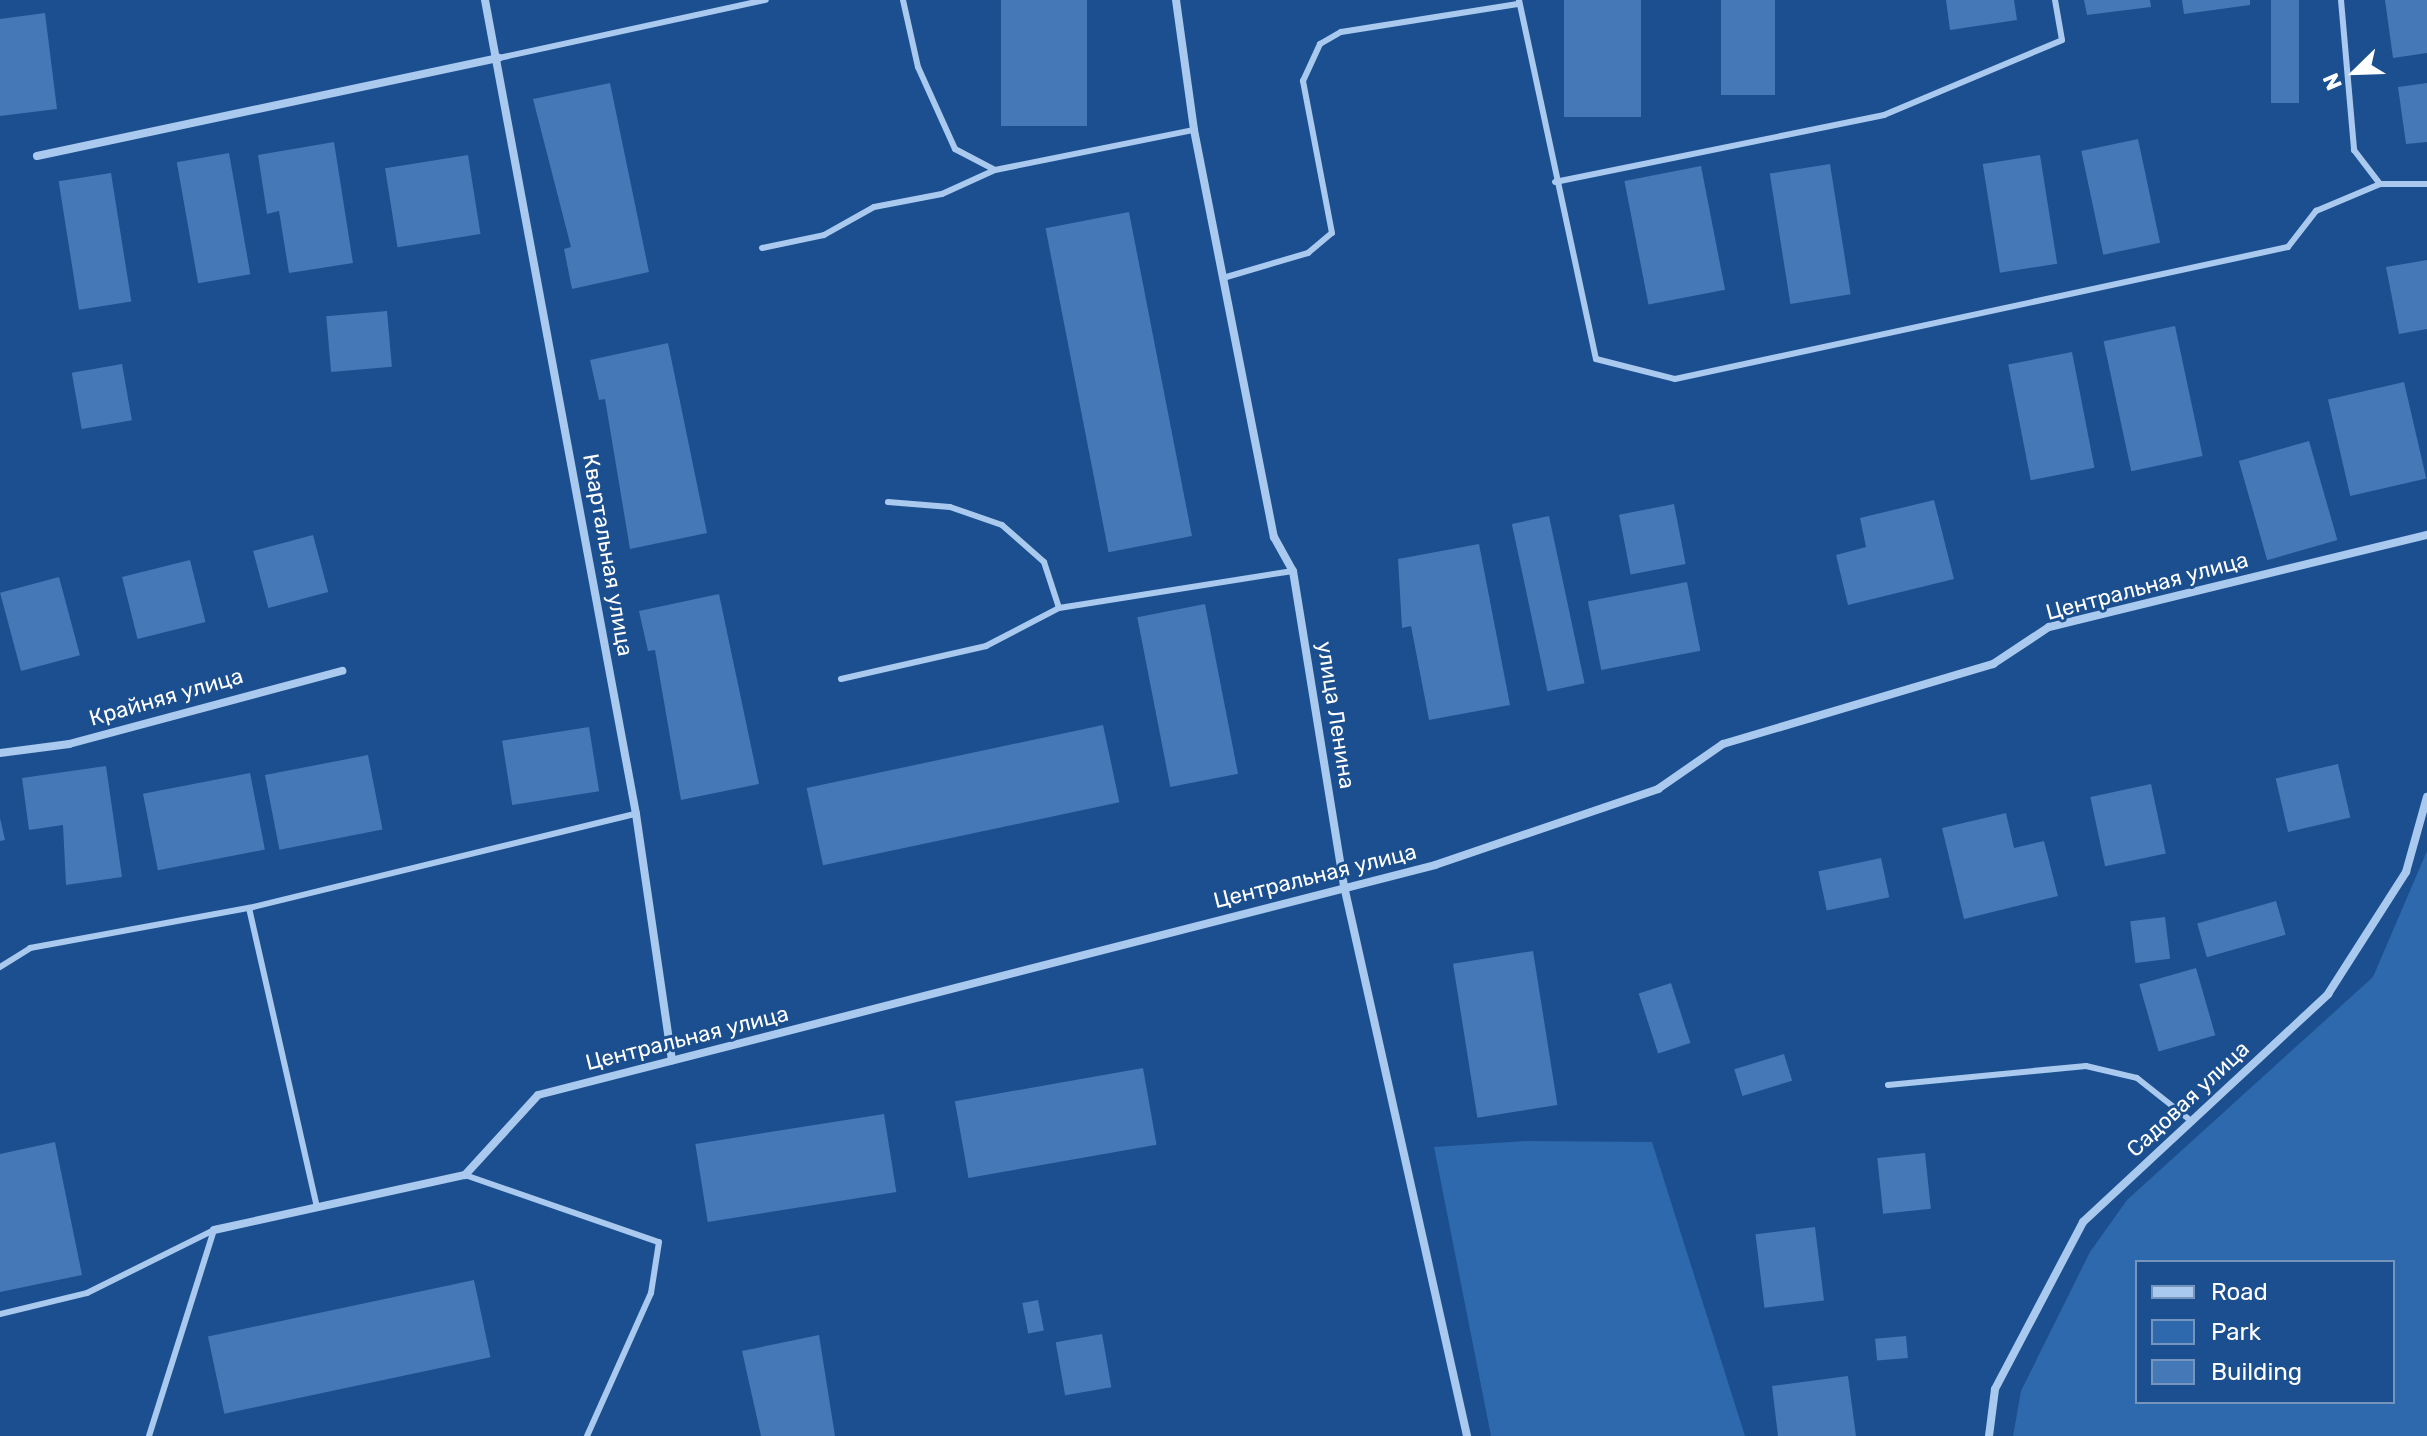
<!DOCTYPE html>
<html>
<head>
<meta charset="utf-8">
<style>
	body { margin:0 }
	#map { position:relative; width:2427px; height:1436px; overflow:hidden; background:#1b4f8f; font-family:Rubik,sans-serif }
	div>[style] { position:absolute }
	.green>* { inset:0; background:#2e69ad }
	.building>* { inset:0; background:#4478b7; transform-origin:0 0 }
	.service>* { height:6px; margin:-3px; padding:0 3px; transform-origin:3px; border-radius:3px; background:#a9c9ee }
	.minor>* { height:8px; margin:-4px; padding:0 4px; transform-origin:4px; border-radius:4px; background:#a9c9ee }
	span { translate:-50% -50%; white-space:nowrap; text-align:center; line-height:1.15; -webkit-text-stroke:6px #1b4f8f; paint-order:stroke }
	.street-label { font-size:22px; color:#fff }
	.legend { position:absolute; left:2135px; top:1260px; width:260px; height:144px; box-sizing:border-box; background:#1b4f8f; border:2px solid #7695bc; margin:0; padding:10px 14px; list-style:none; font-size:24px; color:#fff }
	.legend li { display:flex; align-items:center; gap:16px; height:40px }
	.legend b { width:40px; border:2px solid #7695bc }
	.north { position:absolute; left:2315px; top:32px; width:80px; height:80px; -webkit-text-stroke:6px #1b4f8f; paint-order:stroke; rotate:247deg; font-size:22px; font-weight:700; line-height:32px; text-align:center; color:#fff }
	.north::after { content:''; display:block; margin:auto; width:28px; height:36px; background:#fff; clip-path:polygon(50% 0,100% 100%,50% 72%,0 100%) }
</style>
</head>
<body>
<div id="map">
	<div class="green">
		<div style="clip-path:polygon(evenodd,2427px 851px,2427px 1436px,2013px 1436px,2021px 1391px,2090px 1252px,2127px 1200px,2373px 977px,2427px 851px,2393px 1262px,2393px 1402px,2137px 1402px,2137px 1262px,2393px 1262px)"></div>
		<div style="clip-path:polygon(1525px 1141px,1652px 1142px,1745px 1436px,1491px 1436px,1434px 1147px)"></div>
	</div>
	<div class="building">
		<div style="left:1001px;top:0;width:86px;height:126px"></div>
		<div style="left:1564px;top:0;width:77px;height:117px"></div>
		<div style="left:1721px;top:0;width:54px;height:95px"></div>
		<div style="clip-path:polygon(1946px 0,2014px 0,2017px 20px,1950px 30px)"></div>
		<div style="clip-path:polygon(2084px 0,2150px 0,2151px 7px,2087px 15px)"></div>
		<div style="clip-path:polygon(2182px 0,2250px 0,2250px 5px,2184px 14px)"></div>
		<div style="left:2271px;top:0;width:28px;height:103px"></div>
		<div style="clip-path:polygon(2385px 0,2427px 0,2427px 53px,2393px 58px)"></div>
		<div style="clip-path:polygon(45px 13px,57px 109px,0 116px,0 19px)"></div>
		<div style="clip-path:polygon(610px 83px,649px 272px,572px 289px,564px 249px,571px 247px,533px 99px)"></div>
		<div style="clip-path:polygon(2427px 83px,2427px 142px,2406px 144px,2398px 87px)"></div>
		<div style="left:2138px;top:139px;width:106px;height:58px;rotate:78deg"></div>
		<div style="clip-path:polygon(334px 142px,353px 263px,289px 273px,279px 211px,267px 214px,258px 155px)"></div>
		<div style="left:229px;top:153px;width:123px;height:53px;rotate:80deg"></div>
		<div style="left:468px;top:155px;width:80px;height:84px;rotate:81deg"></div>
		<div style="left:2040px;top:155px;width:110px;height:58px;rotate:81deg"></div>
		<div style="left:1830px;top:164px;width:132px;height:61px;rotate:81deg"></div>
		<div style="left:1701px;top:166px;width:126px;height:78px;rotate:79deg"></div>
		<div style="left:111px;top:173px;width:130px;height:53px;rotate:81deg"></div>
		<div style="left:1129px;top:212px;width:330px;height:85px;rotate:79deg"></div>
		<div style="clip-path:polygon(2427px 260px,2427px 329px,2399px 334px,2386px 267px)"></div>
		<div style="left:387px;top:311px;width:56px;height:61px;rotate:85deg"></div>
		<div style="left:2175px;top:326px;width:133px;height:73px;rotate:78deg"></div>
		<div style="clip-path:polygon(668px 343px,707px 533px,630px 549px,605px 399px,599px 400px,590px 360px)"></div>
		<div style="left:2072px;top:352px;width:118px;height:65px;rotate:79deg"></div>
		<div style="left:122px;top:364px;width:57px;height:51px;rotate:80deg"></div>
		<div style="left:2404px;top:382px;width:99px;height:78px;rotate:77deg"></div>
		<div style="left:2309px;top:441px;width:103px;height:73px;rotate:74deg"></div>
		<div style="clip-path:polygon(1934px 500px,1954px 579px,1848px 605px,1836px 555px,1866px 547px,1860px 518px)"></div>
		<div style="left:1674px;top:504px;width:61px;height:56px;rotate:79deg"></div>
		<div style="left:1549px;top:516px;width:171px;height:38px;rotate:78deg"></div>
		<div style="left:313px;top:535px;width:59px;height:62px;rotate:75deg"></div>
		<div style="clip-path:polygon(1479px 544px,1510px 705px,1429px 720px,1411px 626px,1402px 628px,1398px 559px)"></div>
		<div style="left:190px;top:560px;width:64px;height:70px;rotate:76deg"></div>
		<div style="left:59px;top:577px;width:81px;height:61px;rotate:75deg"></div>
		<div style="left:1687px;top:582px;width:70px;height:101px;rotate:79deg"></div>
		<div style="clip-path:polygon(719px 594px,759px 784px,681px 800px,655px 650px,648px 651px,639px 611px)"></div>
		<div style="left:1205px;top:604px;width:173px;height:69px;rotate:79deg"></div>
		<div style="left:1103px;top:725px;width:79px;height:303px;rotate:78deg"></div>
		<div style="left:589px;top:727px;width:65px;height:88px;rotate:81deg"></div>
		<div style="left:368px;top:755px;width:76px;height:105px;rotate:79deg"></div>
		<div style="left:2338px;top:764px;width:55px;height:64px;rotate:77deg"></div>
		<div style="clip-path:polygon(106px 766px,122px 877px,66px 885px,63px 825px,29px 830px,22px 778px)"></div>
		<div style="left:250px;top:773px;width:78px;height:109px;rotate:79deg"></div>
		<div style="left:2151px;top:784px;width:71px;height:62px;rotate:78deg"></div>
		<div style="clip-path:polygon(2006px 813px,2014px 848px,2044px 841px,2058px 896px,1964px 919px,1942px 828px)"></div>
		<div style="clip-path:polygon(0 818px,5px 840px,0 841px)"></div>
		<div style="left:1881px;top:858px;width:40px;height:64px;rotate:78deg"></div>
		<div style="left:2276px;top:901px;width:35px;height:82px;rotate:74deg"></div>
		<div style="left:2165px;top:917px;width:42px;height:35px;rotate:83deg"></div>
		<div style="left:1533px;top:951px;width:156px;height:81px;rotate:81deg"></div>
		<div style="left:2196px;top:968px;width:70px;height:59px;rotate:74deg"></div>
		<div style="left:1671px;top:983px;width:63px;height:34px;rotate:72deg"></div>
		<div style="left:1784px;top:1054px;width:28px;height:52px;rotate:73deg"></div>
		<div style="left:1143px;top:1068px;width:78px;height:191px;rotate:80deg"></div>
		<div style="left:884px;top:1114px;width:79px;height:191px;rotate:81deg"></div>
		<div style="clip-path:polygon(55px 1142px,82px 1275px,0 1292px,0 1154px)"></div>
		<div style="left:1925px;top:1153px;width:56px;height:48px;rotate:84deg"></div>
		<div style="left:1815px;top:1227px;width:74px;height:60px;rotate:83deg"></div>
		<div style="left:474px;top:1280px;width:79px;height:272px;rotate:78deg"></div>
		<div style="left:1038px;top:1300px;width:31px;height:16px;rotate:79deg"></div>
		<div style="left:1102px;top:1334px;width:54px;height:47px;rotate:80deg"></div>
		<div style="clip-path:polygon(819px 1335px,835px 1436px,761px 1436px,742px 1351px)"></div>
		<div style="left:1906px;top:1336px;width:22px;height:31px;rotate:85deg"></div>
		<div style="clip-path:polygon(1848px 1376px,1856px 1436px,1778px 1436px,1772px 1386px)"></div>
	</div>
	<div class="service">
		<div style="left:903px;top:0;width:69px;rotate:77.4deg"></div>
		<div style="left:918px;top:67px;width:90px;rotate:65.7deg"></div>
		<div style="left:955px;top:149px;width:45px;rotate:27.7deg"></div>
		<div style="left:1519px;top:0;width:367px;rotate:77.9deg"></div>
		<div style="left:1596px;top:359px;width:81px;rotate:14.2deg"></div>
		<div style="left:1675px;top:379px;width:627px;rotate:-12.15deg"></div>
		<div style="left:2288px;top:247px;width:46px;rotate:-52.1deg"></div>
		<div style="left:2316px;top:211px;width:69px;rotate:-22.9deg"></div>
		<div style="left:2380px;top:184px;width:47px"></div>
		<div style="left:2341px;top:0;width:151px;rotate:85deg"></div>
		<div style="left:2354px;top:150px;width:43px;rotate:52.6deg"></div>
		<div style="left:499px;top:58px;width:273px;rotate:-12.3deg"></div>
		<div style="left:1555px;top:182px;width:336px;rotate:-11.5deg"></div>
		<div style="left:1884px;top:115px;width:193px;rotate:-22.8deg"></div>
		<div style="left:2062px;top:40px;width:41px;rotate:-99.9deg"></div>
		<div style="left:762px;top:248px;width:63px;rotate:-11.8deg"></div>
		<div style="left:824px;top:235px;width:57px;rotate:-29.2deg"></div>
		<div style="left:874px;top:207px;width:69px;rotate:-10.8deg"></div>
		<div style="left:942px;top:194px;width:58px;rotate:-24.4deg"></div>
		<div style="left:995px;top:170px;width:203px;rotate:-11.4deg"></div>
		<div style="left:1223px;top:278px;width:89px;rotate:-16.4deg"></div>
		<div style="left:1308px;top:253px;width:31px;rotate:-40deg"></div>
		<div style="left:1332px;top:233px;width:155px;rotate:-100.8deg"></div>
		<div style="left:1303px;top:81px;width:41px;rotate:-65.3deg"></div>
		<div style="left:1320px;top:44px;width:24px;rotate:-30deg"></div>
		<div style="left:1341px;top:32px;width:179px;rotate:-9deg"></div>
		<div style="left:888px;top:502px;width:62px;rotate:4.6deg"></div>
		<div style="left:950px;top:507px;width:55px;rotate:19.1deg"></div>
		<div style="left:1002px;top:525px;width:56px;rotate:41.4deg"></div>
		<div style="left:1044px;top:562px;width:48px;rotate:71.9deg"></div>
		<div style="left:841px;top:679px;width:149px;rotate:-12.8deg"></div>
		<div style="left:986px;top:646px;width:82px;rotate:-27.5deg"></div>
		<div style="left:1059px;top:608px;width:237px;rotate:-9deg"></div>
		<div style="left:249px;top:908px;width:307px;rotate:77.2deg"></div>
		<div style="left:0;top:967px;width:36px;rotate:-32deg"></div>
		<div style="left:30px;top:948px;width:223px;rotate:-10.4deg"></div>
		<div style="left:249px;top:908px;width:398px;rotate:-13.7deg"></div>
		<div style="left:1888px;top:1085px;width:199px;rotate:-5.5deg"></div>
		<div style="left:2086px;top:1066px;width:52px;rotate:13.2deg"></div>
		<div style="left:2137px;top:1078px;width:68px;rotate:38.4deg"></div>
		<div style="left:465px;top:1175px;width:205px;rotate:19.1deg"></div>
		<div style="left:659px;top:1242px;width:52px;rotate:98.9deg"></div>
		<div style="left:651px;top:1293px;width:157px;rotate:114.1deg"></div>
		<div style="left:0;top:1314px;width:89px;rotate:-13.6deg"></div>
		<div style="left:87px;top:1293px;width:142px;rotate:-26.4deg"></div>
		<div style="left:149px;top:1436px;width:216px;rotate:-72.5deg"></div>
	</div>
	<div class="minor">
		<div style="left:485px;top:0;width:828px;rotate:79.49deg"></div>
		<div style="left:636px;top:814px;width:249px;rotate:81.7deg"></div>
		<div style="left:1176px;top:0;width:131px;rotate:82.1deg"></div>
		<div style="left:1194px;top:130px;width:415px;rotate:78.9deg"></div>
		<div style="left:1274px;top:537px;width:39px;rotate:61deg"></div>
		<div style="left:1293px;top:571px;width:319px;rotate:80.8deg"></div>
		<div style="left:1344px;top:886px;width:564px;rotate:77.39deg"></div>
		<div style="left:37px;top:156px;width:472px;rotate:-12deg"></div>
		<div style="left:0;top:753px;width:70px;rotate:-7.4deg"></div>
		<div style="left:69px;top:744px;width:283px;rotate:-15deg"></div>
		<div style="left:214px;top:1230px;width:257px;rotate:-12.4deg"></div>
		<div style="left:465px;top:1175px;width:108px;rotate:-47.6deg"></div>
		<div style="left:538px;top:1095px;width:926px;rotate:-14.38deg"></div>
		<div style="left:1435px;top:865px;width:236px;rotate:-18.8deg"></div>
		<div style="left:1658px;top:789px;width:79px;rotate:-34.7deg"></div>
		<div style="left:1723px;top:744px;width:282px;rotate:-16.5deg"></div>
		<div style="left:1993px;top:664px;width:67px;rotate:-33.5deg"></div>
		<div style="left:2049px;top:627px;width:389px;rotate:-13.7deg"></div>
		<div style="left:1989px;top:1436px;width:47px;rotate:-82.7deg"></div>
		<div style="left:1995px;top:1389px;width:189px;rotate:-62.2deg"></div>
		<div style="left:2083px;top:1222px;width:335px;rotate:-42.9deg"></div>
		<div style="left:2328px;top:994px;width:145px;rotate:-57.4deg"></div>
		<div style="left:2406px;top:872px;width:78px;rotate:-74.4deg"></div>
	</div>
	<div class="street-label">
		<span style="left:608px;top:555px;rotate:80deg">Квартальная улица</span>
		<span style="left:2147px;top:586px;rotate:-15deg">Центральная улица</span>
		<span style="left:166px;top:697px;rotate:-16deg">Крайняя улица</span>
		<span style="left:1336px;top:715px;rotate:81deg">улица Ленина</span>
		<span style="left:1315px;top:876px;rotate:-14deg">Центральная улица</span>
		<span style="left:687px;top:1038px;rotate:-14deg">Центральная улица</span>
		<span style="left:2188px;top:1099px;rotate:-43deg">Садовая улица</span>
	</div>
	<ul class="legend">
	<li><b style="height:10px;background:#a9c9ee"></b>Road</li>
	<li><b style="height:22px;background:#2e69ad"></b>Park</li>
	<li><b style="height:22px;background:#4478b7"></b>Building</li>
	</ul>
	<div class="north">N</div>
</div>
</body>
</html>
